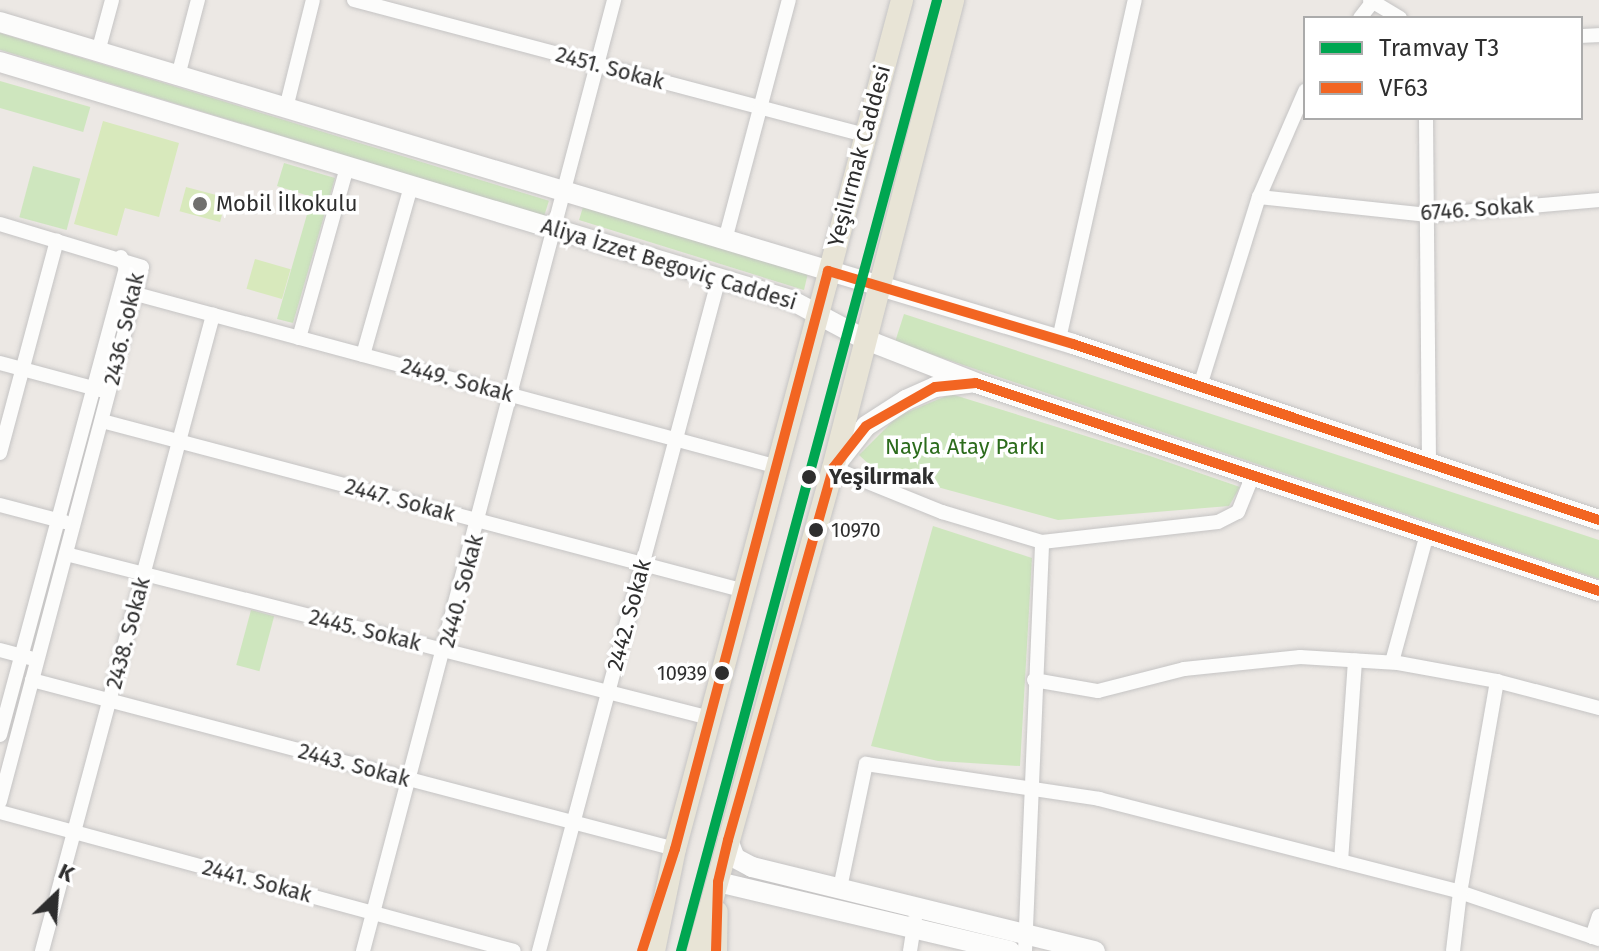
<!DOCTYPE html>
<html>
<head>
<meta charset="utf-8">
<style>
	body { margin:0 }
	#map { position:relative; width:1599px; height:951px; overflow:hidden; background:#ece8e4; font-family:"Fira Sans",sans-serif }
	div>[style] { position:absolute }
	.green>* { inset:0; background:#cee6be; transform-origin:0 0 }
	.pitch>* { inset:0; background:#d8e9bc; transform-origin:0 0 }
	.roads { filter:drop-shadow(0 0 2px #c5c4c4) drop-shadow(0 0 2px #c5c4c4) }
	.street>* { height:14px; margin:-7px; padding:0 7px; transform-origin:7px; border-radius:7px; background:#fcfcfb }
	.secondary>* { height:20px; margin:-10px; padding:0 10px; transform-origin:10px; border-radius:10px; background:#fcfcfb }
	.primary>* { height:22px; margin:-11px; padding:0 11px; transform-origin:11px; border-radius:11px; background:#e8e4d6 }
	.bus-1>* { height:10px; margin:-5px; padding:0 5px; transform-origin:5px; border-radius:5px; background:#f26522 }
	.tram-1>* { height:10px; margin:-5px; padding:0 5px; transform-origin:5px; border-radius:5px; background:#00a651 }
	.dots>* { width:22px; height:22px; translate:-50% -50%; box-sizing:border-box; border:4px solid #fff; border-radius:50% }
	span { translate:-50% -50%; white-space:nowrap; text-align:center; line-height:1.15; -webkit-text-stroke:7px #fff; paint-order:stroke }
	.bus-label { font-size:20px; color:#2e2e2e }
	.left { translate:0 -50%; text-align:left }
	.right { translate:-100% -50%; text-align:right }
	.street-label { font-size:22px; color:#2e2e2e }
	.poi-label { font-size:22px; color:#2e2e2e }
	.park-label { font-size:22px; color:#2c6c1c }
	.stop-label { font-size:22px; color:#2e2e2e; font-weight:700 }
	.legend { position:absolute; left:1303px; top:16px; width:280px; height:104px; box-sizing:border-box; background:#fff; border:2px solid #ababab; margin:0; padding:10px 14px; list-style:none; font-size:24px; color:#2e2e2e }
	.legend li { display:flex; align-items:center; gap:16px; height:40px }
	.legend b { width:40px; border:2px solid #ababab }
	.north { position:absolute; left:16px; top:855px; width:80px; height:80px; -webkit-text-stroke:6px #fff; paint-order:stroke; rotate:25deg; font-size:22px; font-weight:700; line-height:32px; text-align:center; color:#2e2e2e }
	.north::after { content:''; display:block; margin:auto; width:28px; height:36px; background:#2e2e2e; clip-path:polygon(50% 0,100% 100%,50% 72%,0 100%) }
</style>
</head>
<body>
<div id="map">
	<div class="green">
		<div style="left:0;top:33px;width:574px;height:16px;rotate:17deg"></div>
		<div style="left:0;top:81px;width:94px;height:26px;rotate:16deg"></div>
		<div style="clip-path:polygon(284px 163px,335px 178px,293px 323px,277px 319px,312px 197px,277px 186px)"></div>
		<div style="left:33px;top:166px;width:49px;height:53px;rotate:15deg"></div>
		<div style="clip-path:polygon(583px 207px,808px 273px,804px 290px,579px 220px)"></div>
		<div style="clip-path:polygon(904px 314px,1599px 540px,1599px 579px,895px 342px)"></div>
		<div style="clip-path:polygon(951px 394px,1150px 456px,1240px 487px,1229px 506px,1058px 520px,875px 470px,859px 455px,898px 416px)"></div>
		<div style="clip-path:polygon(933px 526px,1032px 558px,1020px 766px,938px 761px,871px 746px)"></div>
		<div style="left:251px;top:610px;width:24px;height:57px;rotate:15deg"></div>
	</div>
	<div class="pitch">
		<div style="clip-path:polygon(103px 121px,179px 143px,159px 217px,125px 208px,117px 236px,74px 224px)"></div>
		<div style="left:186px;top:187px;width:42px;height:25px;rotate:15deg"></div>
		<div style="left:255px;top:259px;width:37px;height:31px;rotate:16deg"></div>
	</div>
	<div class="roads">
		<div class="street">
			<div style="left:354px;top:0;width:529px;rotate:14.8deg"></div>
			<div style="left:1370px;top:0;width:35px;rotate:31deg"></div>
			<div style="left:1360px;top:18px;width:23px;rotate:-52deg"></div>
			<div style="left:1581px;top:36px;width:18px;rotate:-3deg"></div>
			<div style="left:98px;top:52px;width:54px;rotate:-74.9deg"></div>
			<div style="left:178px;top:76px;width:79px;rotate:-75.3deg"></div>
			<div style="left:286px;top:108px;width:111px;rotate:-76deg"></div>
			<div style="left:1426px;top:118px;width:345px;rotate:89.5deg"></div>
			<div style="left:1259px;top:197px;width:170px;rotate:6.1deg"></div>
			<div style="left:1428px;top:215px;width:172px;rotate:-5deg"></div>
			<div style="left:0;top:224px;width:148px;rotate:16.8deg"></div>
			<div style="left:142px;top:267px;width:553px;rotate:104.89deg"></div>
			<div style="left:725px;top:240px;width:248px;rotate:-75.1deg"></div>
			<div style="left:136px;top:294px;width:665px;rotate:15.08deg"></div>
			<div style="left:299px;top:338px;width:178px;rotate:-74.3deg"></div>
			<div style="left:1059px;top:339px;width:347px;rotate:-77.4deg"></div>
			<div style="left:363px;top:355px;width:176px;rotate:-74.1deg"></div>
			<div style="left:0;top:363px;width:104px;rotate:15.1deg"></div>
			<div style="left:1200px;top:386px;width:198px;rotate:-72.7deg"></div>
			<div style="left:1259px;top:197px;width:116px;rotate:-66.5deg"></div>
			<div style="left:102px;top:421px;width:665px;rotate:14.81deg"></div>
			<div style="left:0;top:453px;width:220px;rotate:-75deg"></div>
			<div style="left:833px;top:468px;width:118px;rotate:22deg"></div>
			<div style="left:942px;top:512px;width:104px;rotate:16.7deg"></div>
			<div style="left:1042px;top:542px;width:177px;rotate:-6.5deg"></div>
			<div style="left:1218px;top:522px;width:22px;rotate:-27deg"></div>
			<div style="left:1238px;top:512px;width:37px;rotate:-68deg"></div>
			<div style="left:0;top:505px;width:67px;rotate:14.7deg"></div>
			<div style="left:66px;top:554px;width:665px;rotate:14.29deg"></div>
			<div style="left:0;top:650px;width:31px;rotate:15deg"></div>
			<div style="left:1392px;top:662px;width:133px;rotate:-74.7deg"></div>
			<div style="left:32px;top:680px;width:665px;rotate:14.73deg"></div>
			<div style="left:1034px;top:680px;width:65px;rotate:9.8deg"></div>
			<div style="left:1098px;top:691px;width:89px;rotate:-14.3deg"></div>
			<div style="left:1184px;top:669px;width:117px;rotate:-5.9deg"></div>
			<div style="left:1300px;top:657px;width:98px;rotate:3.5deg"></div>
			<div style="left:1398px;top:663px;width:101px;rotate:10.3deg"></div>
			<div style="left:1599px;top:708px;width:106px;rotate:-165.2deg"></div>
			<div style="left:1497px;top:681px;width:214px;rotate:99.9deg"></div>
			<div style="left:1460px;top:892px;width:147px;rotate:18.7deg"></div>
			<div style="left:0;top:735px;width:483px;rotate:-74.9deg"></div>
			<div style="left:126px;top:269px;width:13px;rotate:-113deg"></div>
			<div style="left:0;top:812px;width:532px;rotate:15.13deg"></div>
			<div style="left:1341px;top:861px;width:201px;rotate:-86deg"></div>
			<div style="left:840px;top:888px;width:127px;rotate:-78.2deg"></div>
			<div style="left:866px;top:764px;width:236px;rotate:8.5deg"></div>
			<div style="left:1099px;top:799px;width:373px;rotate:14.4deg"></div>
			<div style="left:1460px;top:892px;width:59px;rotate:96.8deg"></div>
			<div style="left:1592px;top:937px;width:22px;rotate:-72deg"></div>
			<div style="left:42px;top:951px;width:659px;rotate:-74.95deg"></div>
			<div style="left:363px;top:951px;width:984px;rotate:-75.21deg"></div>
			<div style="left:539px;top:951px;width:697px;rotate:-75.03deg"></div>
			<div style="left:910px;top:951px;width:32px;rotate:-81deg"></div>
			<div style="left:1025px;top:951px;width:409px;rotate:-87.6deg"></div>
		</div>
		<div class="secondary">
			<div style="left:0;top:22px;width:1120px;rotate:16.7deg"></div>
			<div style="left:1073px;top:344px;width:555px;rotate:18.5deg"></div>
			<div style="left:0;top:62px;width:826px;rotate:16.75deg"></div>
			<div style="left:791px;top:300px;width:83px;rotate:28.1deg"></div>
			<div style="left:864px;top:339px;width:120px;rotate:21.4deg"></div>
			<div style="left:976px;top:383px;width:657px;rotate:18.46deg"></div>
			<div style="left:833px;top:468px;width:53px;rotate:-51.8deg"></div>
			<div style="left:866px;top:426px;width:48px;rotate:-33deg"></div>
			<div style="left:906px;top:400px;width:32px;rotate:-24deg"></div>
			<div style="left:935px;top:387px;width:35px;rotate:-7deg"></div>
			<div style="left:728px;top:840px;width:19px;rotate:69deg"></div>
			<div style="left:735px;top:858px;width:19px;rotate:28deg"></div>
			<div style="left:752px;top:867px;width:353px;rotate:13.8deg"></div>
			<div style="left:718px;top:882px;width:300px;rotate:13.3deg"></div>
		</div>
		<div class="primary">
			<div style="left:654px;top:951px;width:104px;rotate:-78.4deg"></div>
			<div style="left:675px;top:849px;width:879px;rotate:-75.03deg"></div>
			<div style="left:698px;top:951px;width:502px;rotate:-74.38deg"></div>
			<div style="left:833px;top:468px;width:483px;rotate:-75.6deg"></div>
			<div style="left:716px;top:951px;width:39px;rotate:-89deg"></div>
		</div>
	</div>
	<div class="bus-1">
		<div style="left:642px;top:951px;width:107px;rotate:-72.1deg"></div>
		<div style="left:675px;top:849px;width:598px;rotate:-75.17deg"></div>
		<div style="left:828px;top:271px;width:256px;rotate:16.6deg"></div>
		<div style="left:1073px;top:344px;width:555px;rotate:18.5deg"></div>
		<div style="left:716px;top:951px;width:69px;rotate:-88.3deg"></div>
		<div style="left:718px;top:882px;width:43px;rotate:-76.6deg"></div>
		<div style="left:728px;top:840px;width:387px;rotate:-74.2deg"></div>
		<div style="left:833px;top:468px;width:53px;rotate:-51.8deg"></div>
		<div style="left:866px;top:426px;width:79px;rotate:-29.5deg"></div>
		<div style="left:935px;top:387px;width:41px;rotate:-5.6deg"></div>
		<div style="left:976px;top:383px;width:657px;rotate:18.46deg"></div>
	</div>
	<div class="tram-1">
		<div style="left:681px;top:951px;width:985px;rotate:-74.93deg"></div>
	</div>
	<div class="dots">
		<div style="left:200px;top:204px;background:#706f6e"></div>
		<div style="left:809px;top:477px;background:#2e2e2e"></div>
		<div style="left:816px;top:530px;background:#2e2e2e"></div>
		<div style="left:722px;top:673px;background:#2e2e2e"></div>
	</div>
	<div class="bus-label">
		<span class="left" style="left:831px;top:530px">10970</span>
		<span class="right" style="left:707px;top:673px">10939</span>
	</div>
	<div class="street-label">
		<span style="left:610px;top:68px;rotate:15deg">2451. Sokak</span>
		<span style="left:859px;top:156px;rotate:-75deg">Yeşilırmak Caddesi</span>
		<span style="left:1477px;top:209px;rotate:-4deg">6746. Sokak</span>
		<span style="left:669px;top:264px;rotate:17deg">Aliya İzzet Begoviç Caddesi</span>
		<span style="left:124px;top:329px;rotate:-77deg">2436. Sokak</span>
		<span style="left:457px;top:380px;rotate:15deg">2449. Sokak</span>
		<span style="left:400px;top:500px;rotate:15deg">2447. Sokak</span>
		<span style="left:461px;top:591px;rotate:-75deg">2440. Sokak</span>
		<span style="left:629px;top:615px;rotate:-75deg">2442. Sokak</span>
		<span style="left:365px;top:630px;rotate:14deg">2445. Sokak</span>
		<span style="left:128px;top:633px;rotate:-75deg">2438. Sokak</span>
		<span style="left:354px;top:765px;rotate:15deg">2443. Sokak</span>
		<span style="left:257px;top:881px;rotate:15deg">2441. Sokak</span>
	</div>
	<div class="poi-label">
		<span class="left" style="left:216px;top:204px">Mobil İlkokulu</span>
	</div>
	<div class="park-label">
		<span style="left:965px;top:447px">Nayla Atay Parkı</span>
	</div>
	<div class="stop-label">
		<span class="left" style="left:829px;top:477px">Yeşilırmak</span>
	</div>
	<ul class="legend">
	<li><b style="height:10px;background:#00a651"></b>Tramvay T3</li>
	<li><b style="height:10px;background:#f26522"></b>VF63</li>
	</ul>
	<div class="north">K</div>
</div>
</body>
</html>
